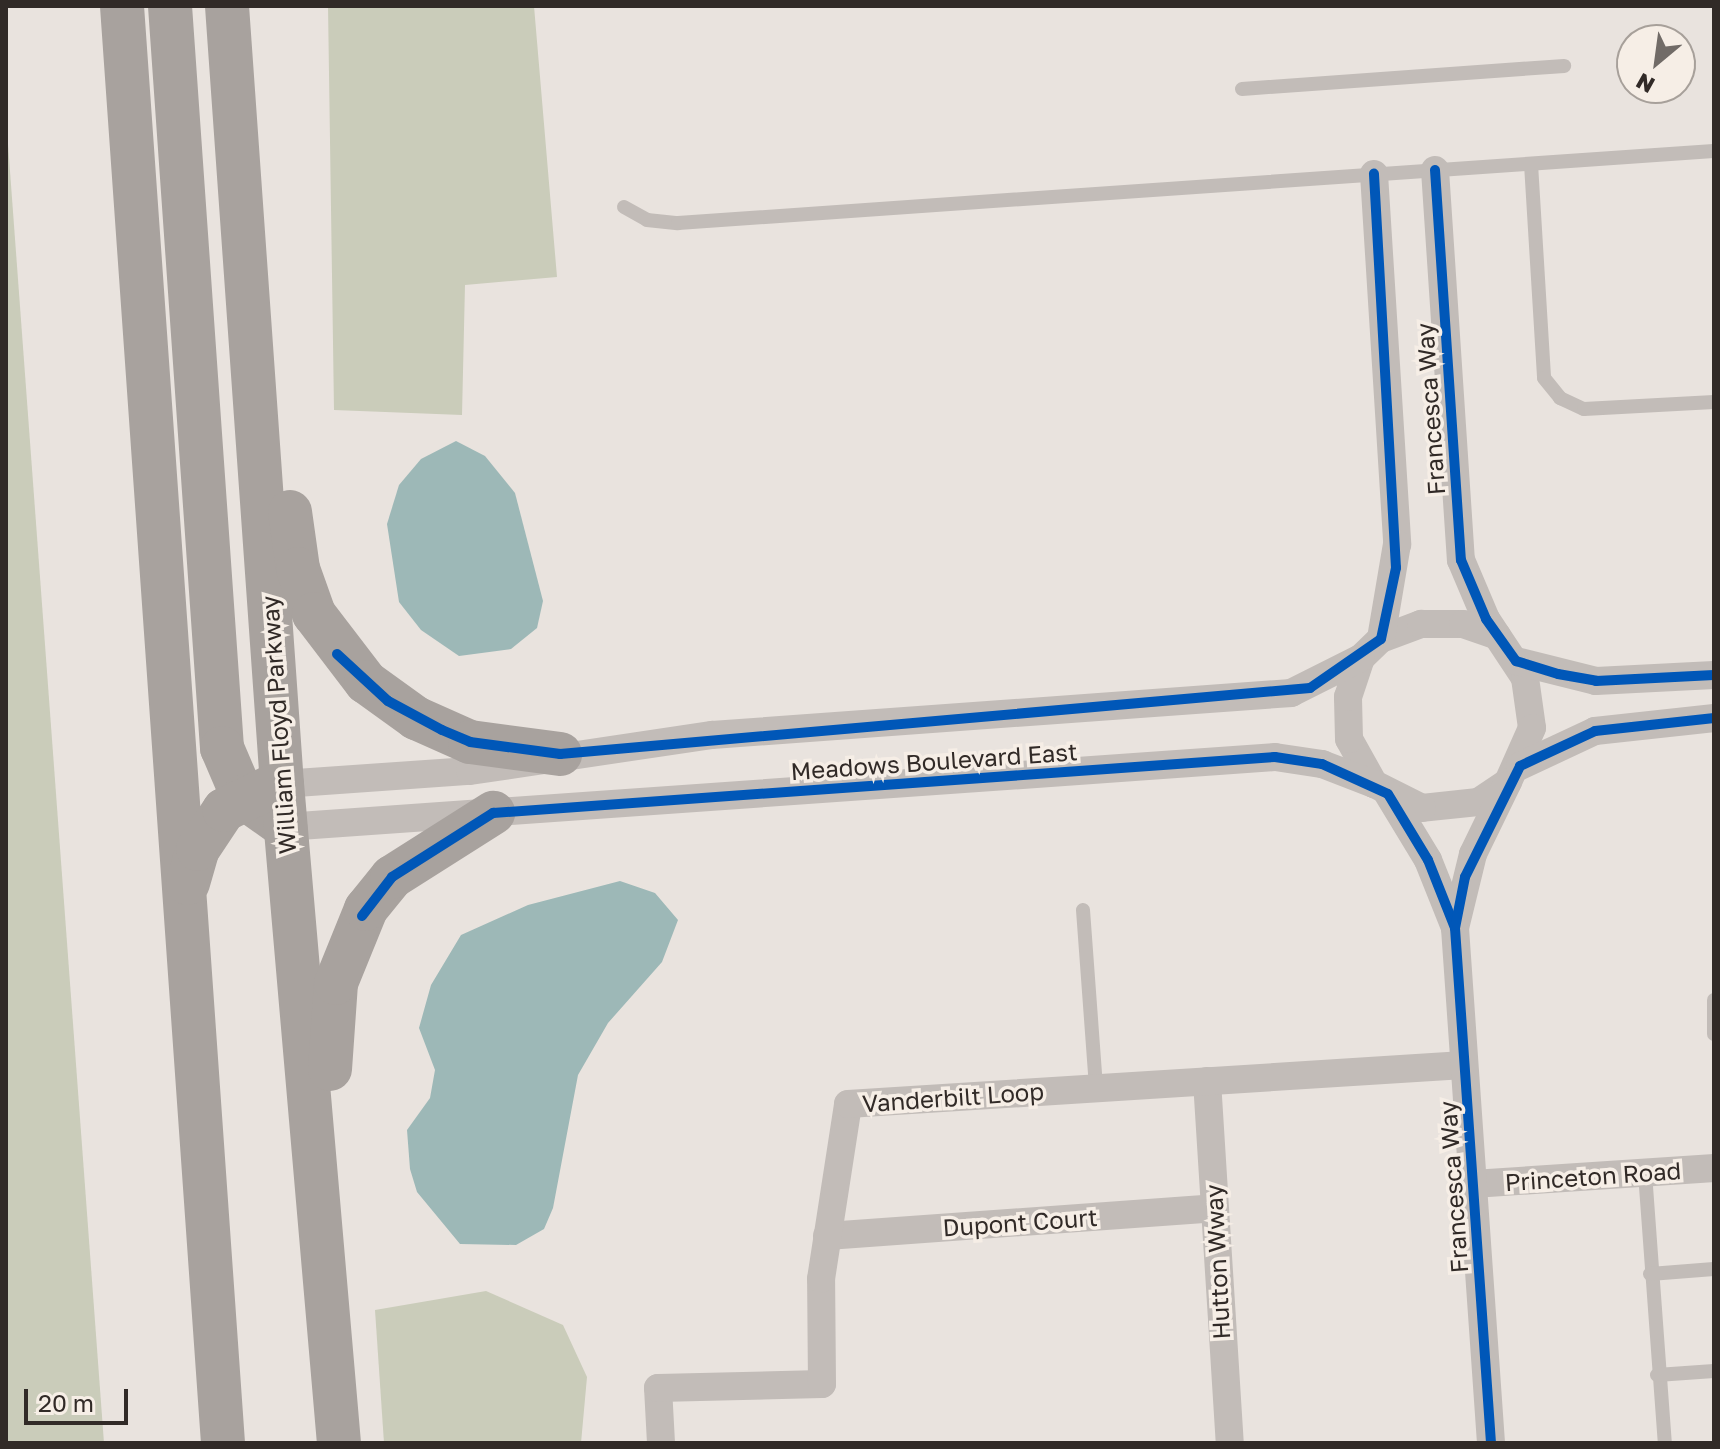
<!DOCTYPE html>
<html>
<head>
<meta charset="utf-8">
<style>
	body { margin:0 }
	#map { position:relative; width:1720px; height:1449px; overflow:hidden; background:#e9e3de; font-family:"Golos Text",sans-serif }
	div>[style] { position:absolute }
	.green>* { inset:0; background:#caccba }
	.water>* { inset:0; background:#9db8b7 }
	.lane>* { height:14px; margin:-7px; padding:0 7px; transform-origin:7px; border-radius:7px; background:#c2bcb8 }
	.street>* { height:28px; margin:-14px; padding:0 14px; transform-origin:14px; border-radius:14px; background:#c2bcb8 }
	.highway>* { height:44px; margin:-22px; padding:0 22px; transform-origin:22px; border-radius:22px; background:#a8a29e }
	.cycleway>* { height:10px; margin:-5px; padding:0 5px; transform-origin:5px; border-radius:5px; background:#0057b8 }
	span { translate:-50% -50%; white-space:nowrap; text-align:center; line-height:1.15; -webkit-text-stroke:7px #f6eee6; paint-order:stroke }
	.street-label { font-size:24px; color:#312a27 }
	.frame { position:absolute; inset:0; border:8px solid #312a27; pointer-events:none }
	.north { position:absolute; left:1616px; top:24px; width:80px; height:80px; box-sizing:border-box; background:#f6eee6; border:2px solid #a7a09a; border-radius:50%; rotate:209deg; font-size:22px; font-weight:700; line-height:32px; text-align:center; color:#312a27 }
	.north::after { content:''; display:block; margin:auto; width:28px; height:36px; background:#716b67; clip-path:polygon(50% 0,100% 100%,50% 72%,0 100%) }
	.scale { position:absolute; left:24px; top:1389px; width:104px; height:36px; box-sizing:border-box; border:4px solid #312a27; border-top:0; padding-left:10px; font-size:24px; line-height:28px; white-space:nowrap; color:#312a27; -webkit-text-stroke:6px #f6eee6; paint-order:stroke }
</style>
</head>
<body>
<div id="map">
	<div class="green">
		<div style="clip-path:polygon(328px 6px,534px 6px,557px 277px,465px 285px,462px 415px,334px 410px)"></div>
		<div style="clip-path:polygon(6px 117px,104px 1443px,6px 1443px)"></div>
		<div style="clip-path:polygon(486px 1291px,563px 1325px,587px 1377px,581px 1443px,384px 1443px,375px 1310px)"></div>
	</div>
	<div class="water">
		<div style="clip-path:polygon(456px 441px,485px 456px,515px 493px,543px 601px,537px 628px,511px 649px,459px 656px,421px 630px,399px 602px,387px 524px,399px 485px,421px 459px)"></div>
		<div style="clip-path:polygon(620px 881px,655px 893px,678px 920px,662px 962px,608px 1023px,578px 1075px,553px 1208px,544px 1229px,516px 1245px,460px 1244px,417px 1192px,410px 1169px,407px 1130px,430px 1098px,435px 1070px,419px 1028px,431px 985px,461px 935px,528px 905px)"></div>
	</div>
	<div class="lane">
		<div style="left:1242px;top:89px;width:323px;rotate:-4.1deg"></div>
		<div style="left:1531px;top:164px;width:214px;rotate:86.5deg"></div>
		<div style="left:1544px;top:378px;width:26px;rotate:51deg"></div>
		<div style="left:1560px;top:398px;width:26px;rotate:25deg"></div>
		<div style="left:1584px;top:409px;width:130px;rotate:-3.1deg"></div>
		<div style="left:624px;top:207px;width:26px;rotate:29deg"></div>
		<div style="left:647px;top:220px;width:31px;rotate:6deg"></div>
		<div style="left:678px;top:223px;width:1038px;rotate:-3.98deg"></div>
		<div style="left:1083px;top:910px;width:179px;rotate:85.8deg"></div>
		<div style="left:1714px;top:1000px;width:34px;rotate:90deg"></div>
		<div style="left:1645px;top:1173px;width:271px;rotate:85.8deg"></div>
		<div style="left:1650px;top:1274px;width:64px;rotate:-4.5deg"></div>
		<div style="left:1657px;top:1375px;width:57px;rotate:-4deg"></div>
	</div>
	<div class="street">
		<div style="left:1435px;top:170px;width:391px;rotate:86.2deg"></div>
		<div style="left:1461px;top:560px;width:64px;rotate:67deg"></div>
		<div style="left:1486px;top:619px;width:71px;rotate:56.5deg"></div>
		<div style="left:1525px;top:678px;width:50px;rotate:82deg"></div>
		<div style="left:1532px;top:728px;width:59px;rotate:114deg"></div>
		<div style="left:1508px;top:782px;width:36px;rotate:146deg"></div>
		<div style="left:1478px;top:802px;width:56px;rotate:173.9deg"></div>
		<div style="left:1422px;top:808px;width:54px;rotate:-153.4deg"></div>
		<div style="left:1374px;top:784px;width:51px;rotate:-119.1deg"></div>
		<div style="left:1349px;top:739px;width:42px;rotate:-91.4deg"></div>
		<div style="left:1348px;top:697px;width:41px;rotate:-71.6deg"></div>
		<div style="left:1361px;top:658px;width:28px;rotate:-44deg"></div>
		<div style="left:1381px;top:639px;width:43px;rotate:-20.6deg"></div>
		<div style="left:1421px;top:624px;width:42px"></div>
		<div style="left:1463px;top:624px;width:36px;rotate:19deg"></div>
		<div style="left:1374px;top:174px;width:371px;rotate:86.4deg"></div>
		<div style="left:1397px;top:544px;width:96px;rotate:99.6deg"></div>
		<div style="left:1516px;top:661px;width:82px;rotate:14deg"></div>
		<div style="left:1596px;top:681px;width:118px;rotate:-2.9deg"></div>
		<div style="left:1520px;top:766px;width:83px;rotate:-25deg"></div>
		<div style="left:1595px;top:731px;width:120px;rotate:-6.2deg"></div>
		<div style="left:282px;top:784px;width:188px;rotate:-4deg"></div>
		<div style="left:470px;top:771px;width:245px;rotate:-8.5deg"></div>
		<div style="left:712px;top:735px;width:581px;rotate:-4.15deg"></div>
		<div style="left:1291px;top:693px;width:78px;rotate:-26.6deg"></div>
		<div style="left:1388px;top:794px;width:77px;rotate:58.8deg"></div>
		<div style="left:1428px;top:860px;width:70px;rotate:68.2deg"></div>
		<div style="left:285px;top:827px;width:992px;rotate:-4.04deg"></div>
		<div style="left:1275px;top:757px;width:48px;rotate:8.5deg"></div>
		<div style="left:1322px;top:764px;width:56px;rotate:21deg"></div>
		<div style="left:1207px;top:1081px;width:363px;rotate:86.4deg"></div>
		<div style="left:1473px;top:1184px;width:242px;rotate:-3.8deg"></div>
		<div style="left:827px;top:1236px;width:388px;rotate:-4.1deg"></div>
		<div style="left:661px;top:1443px;width:55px;rotate:-93.1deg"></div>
		<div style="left:658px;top:1388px;width:164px;rotate:-1.4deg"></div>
		<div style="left:822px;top:1384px;width:105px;rotate:-90.5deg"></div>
		<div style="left:821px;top:1279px;width:177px;rotate:-81.2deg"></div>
		<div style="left:848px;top:1104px;width:617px;rotate:-3.62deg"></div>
		<div style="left:1491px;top:1443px;width:516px;rotate:-94deg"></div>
		<div style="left:1455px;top:928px;width:76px;rotate:-76.3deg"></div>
		<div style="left:1473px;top:854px;width:76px;rotate:-64.1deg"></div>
	</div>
	<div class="highway">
		<div style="left:122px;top:6px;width:1441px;rotate:85.98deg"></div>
		<div style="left:170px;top:6px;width:744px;rotate:85.99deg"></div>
		<div style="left:222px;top:748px;width:53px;rotate:66.8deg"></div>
		<div style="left:243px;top:797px;width:52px;rotate:35.5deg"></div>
		<div style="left:227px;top:6px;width:780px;rotate:85.96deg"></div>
		<div style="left:282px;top:784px;width:661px;rotate:85.06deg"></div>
		<div style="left:290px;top:512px;width:58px;rotate:82deg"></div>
		<div style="left:298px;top:569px;width:48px;rotate:70.4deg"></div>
		<div style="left:314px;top:614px;width:86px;rotate:52.6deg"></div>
		<div style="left:366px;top:682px;width:62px;rotate:35.8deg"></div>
		<div style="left:416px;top:718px;width:59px;rotate:24deg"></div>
		<div style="left:470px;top:742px;width:91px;rotate:7.6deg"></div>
		<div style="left:188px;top:883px;width:35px;rotate:-74deg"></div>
		<div style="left:198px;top:849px;width:47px;rotate:-56.3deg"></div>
		<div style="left:224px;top:810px;width:52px;rotate:-26.1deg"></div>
		<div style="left:330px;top:1069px;width:86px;rotate:-86deg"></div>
		<div style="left:336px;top:983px;width:80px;rotate:-67.9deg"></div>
		<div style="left:366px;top:909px;width:41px;rotate:-50.9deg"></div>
		<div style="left:392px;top:877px;width:120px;rotate:-32.4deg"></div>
	</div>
	<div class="cycleway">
		<div style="left:1435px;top:170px;width:391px;rotate:86.2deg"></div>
		<div style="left:1461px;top:560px;width:64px;rotate:67deg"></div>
		<div style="left:1486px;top:619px;width:52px;rotate:54.5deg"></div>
		<div style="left:1516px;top:661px;width:44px;rotate:17.2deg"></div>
		<div style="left:1558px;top:674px;width:39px;rotate:10deg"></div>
		<div style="left:1596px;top:681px;width:118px;rotate:-2.9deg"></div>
		<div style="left:337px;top:654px;width:69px;rotate:42.7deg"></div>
		<div style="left:388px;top:701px;width:61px;rotate:28.2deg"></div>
		<div style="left:442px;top:730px;width:30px;rotate:23deg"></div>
		<div style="left:470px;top:742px;width:91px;rotate:7.6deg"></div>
		<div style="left:560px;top:754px;width:753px;rotate:-5.03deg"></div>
		<div style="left:1310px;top:688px;width:86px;rotate:-34.6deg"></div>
		<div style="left:1381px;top:639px;width:73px;rotate:-78.1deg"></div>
		<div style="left:1396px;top:568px;width:395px;rotate:-93.2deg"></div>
		<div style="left:362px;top:916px;width:49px;rotate:-52.4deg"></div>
		<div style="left:392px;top:877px;width:120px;rotate:-32.4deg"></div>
		<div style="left:493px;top:813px;width:784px;rotate:-4.1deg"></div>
		<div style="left:1275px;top:757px;width:48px;rotate:8.5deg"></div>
		<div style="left:1322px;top:764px;width:72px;rotate:24.4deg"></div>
		<div style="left:1388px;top:794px;width:77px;rotate:58.8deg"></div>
		<div style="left:1428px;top:860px;width:73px;rotate:68.3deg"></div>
		<div style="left:1491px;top:1443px;width:516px;rotate:-94deg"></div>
		<div style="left:1455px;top:928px;width:52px;rotate:-78.9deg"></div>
		<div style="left:1465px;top:877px;width:124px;rotate:-63.6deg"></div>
		<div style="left:1520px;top:766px;width:83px;rotate:-25deg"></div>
		<div style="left:1595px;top:731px;width:120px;rotate:-6.2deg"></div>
	</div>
	<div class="street-label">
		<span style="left:1430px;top:409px;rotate:-94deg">Francesca Way</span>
		<span style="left:278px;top:725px;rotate:-94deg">William Floyd Parkway</span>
		<span style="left:934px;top:761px;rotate:-4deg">Meadows Boulevard East</span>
		<span style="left:953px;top:1097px;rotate:-4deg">Vanderbilt Loop</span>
		<span style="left:1593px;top:1176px;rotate:-4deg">Princeton Road</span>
		<span style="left:1453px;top:1187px;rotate:-94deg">Francesca Way</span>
		<span style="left:1020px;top:1222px;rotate:-4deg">Dupont Court</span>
		<span style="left:1217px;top:1262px;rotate:-93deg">Hutton Wway</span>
	</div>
	<div class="frame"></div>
	<div class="north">N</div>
	<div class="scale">20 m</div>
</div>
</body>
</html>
